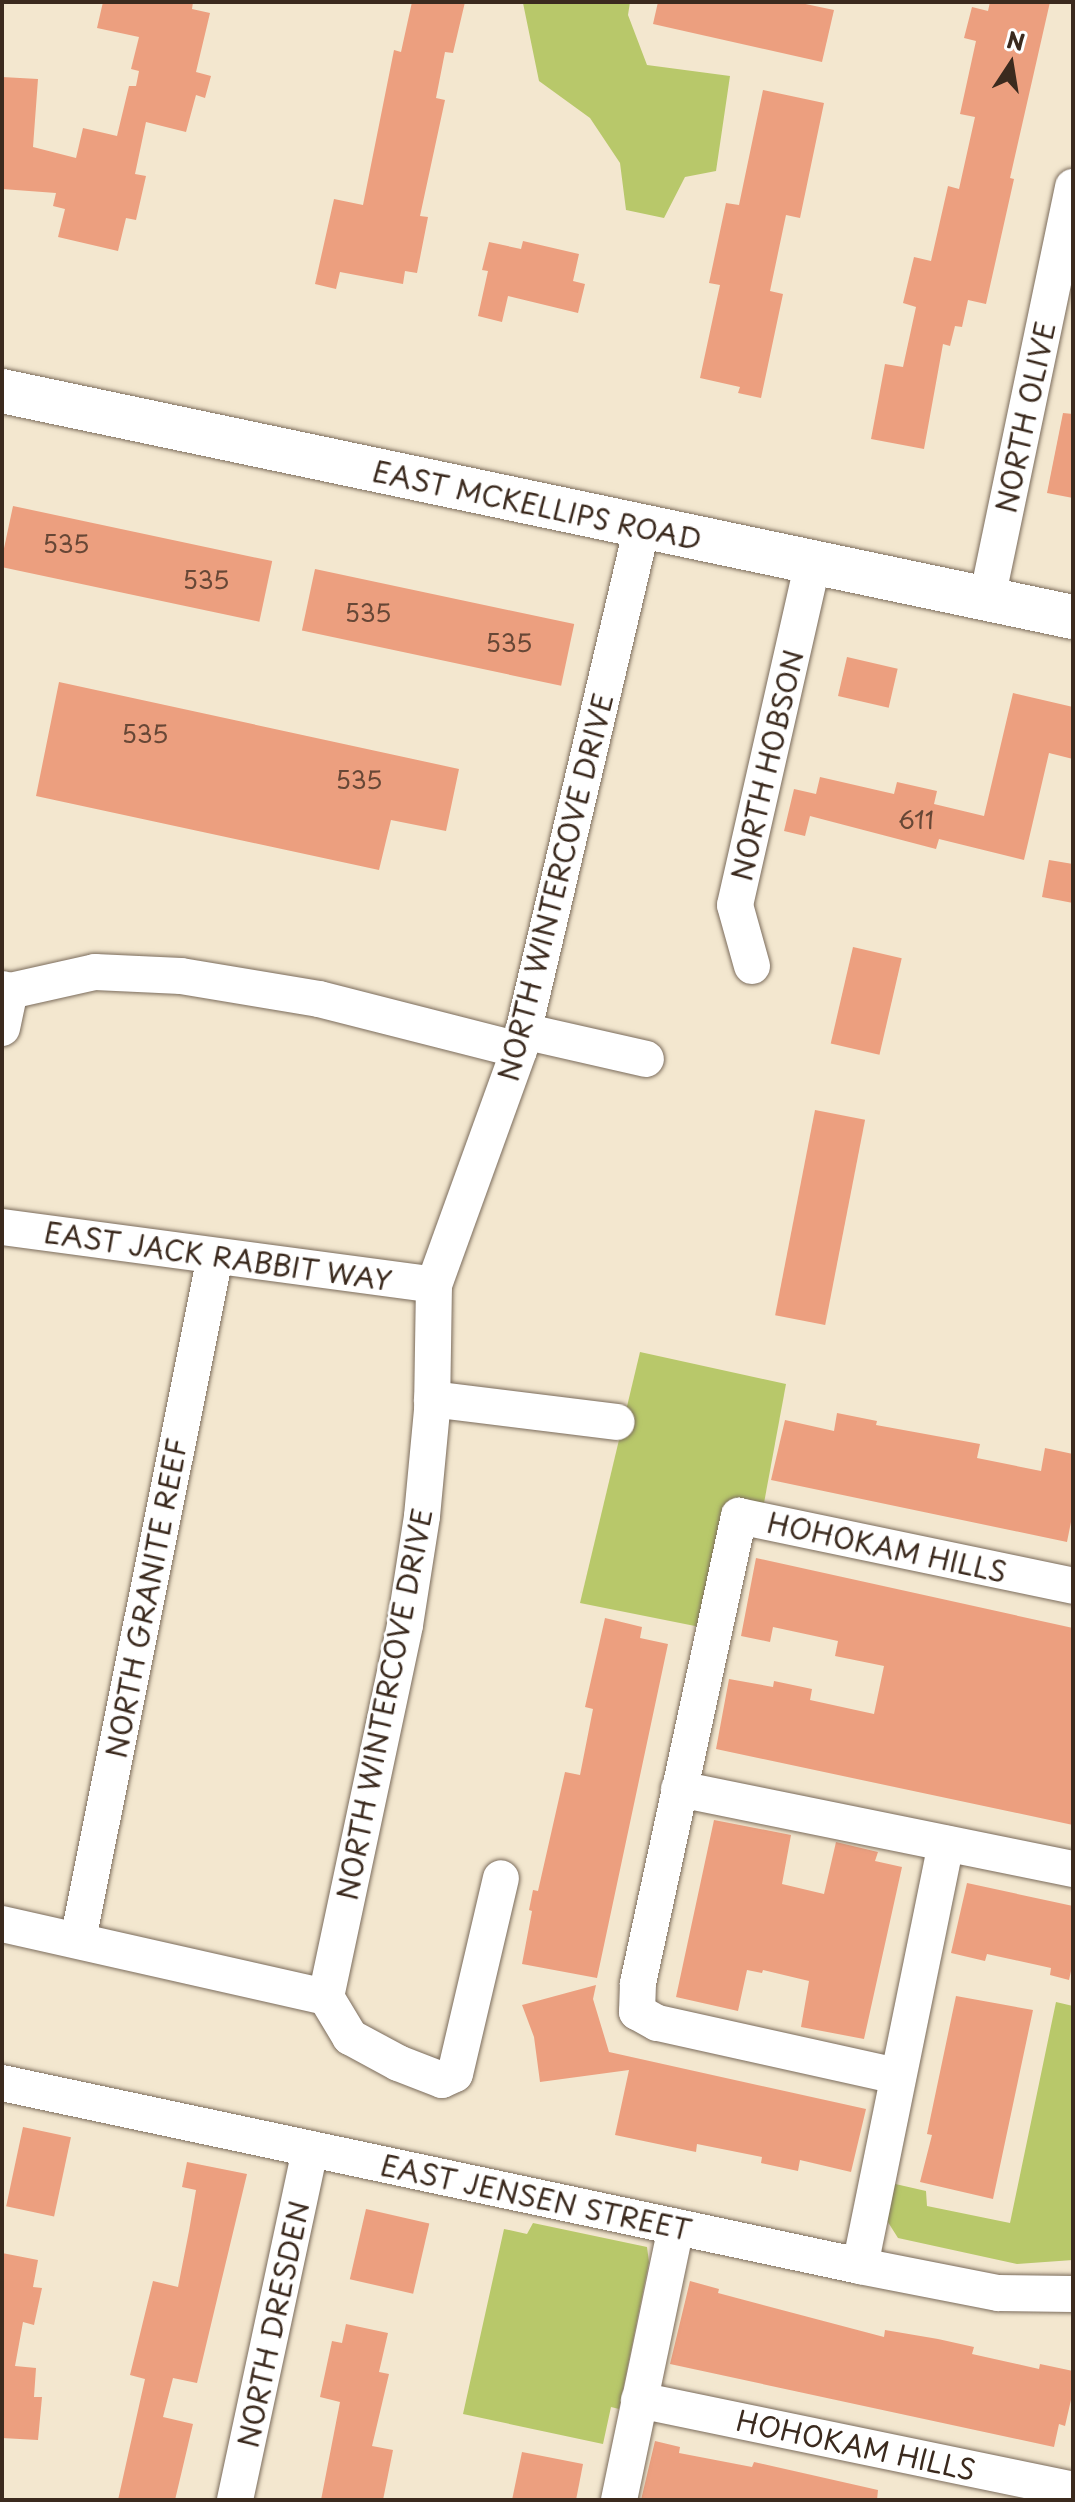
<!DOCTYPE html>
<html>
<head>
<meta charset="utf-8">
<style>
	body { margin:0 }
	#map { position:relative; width:1075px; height:2502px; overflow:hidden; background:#f3e7cf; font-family:"Playpen Sans",sans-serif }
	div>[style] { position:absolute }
	.green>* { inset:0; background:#b8c86a }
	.building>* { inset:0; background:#ec9f7f; transform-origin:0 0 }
	.roads { filter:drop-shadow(0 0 2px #7b6c5c) drop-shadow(0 0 2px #7b6c5c) }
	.minor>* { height:36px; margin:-18px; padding:0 18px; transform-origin:18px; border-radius:18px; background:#fff }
	.major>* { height:44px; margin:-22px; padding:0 22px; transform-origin:22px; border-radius:22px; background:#fff }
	span { translate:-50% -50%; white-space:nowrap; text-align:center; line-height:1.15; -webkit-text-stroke:6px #fff; paint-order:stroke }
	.number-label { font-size:24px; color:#674736 }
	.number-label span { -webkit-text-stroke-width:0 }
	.street-label { font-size:28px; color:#3b2a1e }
	.frame { position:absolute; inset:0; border:4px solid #3b2a1e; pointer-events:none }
	.north { position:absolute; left:971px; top:24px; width:80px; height:80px; -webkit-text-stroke:6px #fff; paint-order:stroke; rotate:12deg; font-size:22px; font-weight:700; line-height:32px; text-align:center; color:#3b2a1e }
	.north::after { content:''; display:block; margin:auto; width:28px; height:36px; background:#3b2a1e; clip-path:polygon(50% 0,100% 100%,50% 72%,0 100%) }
</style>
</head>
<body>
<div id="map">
	<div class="green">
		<div style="clip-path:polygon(630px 2px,628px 15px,647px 65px,730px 76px,716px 171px,685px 177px,664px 218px,626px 210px,620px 163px,590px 118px,539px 81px,523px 3px)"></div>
		<div style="clip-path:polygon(640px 1352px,786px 1384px,764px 1503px,700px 1627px,580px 1603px)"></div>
		<div style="clip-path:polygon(1056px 2002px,1073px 2006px,1073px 2260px,1017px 2264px,898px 2238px,886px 2219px,891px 2183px,926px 2191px,927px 2206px,1010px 2223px)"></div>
		<div style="clip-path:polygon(533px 2223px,647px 2247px,649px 2262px,619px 2409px,611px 2407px,603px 2444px,463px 2414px,504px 2229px,527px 2234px)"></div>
	</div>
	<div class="building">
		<div style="clip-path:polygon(103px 2px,193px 2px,192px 9px,210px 13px,196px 72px,211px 76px,205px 98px,196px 95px,186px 132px,146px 122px,135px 174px,146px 176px,136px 220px,126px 218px,118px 251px,58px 237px,65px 209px,53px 206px,56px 193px,2px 189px,2px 77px,38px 79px,33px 147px,76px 158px,83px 128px,117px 136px,129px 86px,136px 86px,139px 71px,131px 69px,139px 37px,97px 28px)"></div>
		<div style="clip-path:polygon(412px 2px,465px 2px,453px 53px,445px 52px,436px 98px,445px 100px,420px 216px,428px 217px,417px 273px,405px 271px,403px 284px,340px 272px,336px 289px,315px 284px,334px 199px,363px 205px,394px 50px,401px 52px)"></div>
		<div style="clip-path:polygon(658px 2px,796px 2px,834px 10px,822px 62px,653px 24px)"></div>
		<div style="clip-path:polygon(990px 2px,1050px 2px,1010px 178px,1014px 179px,986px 304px,968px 300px,962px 327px,955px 326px,950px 346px,943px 344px,924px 449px,871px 439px,885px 364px,903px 367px,916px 307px,903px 303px,914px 257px,931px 261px,948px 186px,959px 189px,975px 117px,960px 114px,976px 41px,964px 38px,972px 7px,988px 11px)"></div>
		<div style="clip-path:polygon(763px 90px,824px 103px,800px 218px,786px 215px,770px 291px,783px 294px,761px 398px,738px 393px,740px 387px,700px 378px,720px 285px,709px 283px,726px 203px,739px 205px)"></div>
		<div style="clip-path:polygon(523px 241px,579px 254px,573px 281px,585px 284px,578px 313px,508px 296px,502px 322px,478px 316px,488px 271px,482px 270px,489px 242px,521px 249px)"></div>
		<div style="clip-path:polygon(1063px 413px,1073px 414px,1073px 498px,1047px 493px)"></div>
		<div style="left:13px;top:506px;width:265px;height:62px;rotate:12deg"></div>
		<div style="left:315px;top:569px;width:265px;height:63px;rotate:12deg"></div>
		<div style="left:847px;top:657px;width:52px;height:40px;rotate:13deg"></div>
		<div style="clip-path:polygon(59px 682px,459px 769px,446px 831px,391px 820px,379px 870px,36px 796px)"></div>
		<div style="clip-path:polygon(1013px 693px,1073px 707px,1073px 759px,1049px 753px,1024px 860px,939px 839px,936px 849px,810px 816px,805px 836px,784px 831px,794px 789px,816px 794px,820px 777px,894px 794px,897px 782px,937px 791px,934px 804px,984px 816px)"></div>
		<div style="clip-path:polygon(1049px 860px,1073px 864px,1073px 903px,1042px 897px)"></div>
		<div style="left:853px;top:947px;width:50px;height:99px;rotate:13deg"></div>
		<div style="left:815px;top:1110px;width:51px;height:209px;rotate:11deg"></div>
		<div style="clip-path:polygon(837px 1413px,877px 1421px,876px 1425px,980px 1444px,977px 1458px,1041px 1471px,1045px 1448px,1073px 1454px,1073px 1512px,1067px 1542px,771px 1480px,785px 1420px,834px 1431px)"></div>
		<div style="clip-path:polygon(756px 1558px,1073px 1628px,1073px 1825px,716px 1749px,729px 1679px,773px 1687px,774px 1681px,812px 1689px,810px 1700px,874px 1714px,884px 1666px,835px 1656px,838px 1641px,773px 1627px,770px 1642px,741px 1636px)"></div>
		<div style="clip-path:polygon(605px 1618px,642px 1627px,640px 1638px,668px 1644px,597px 1978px,522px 1964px,532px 1911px,529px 1910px,533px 1890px,538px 1891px,565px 1772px,580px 1775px,593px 1709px,585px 1707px)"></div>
		<div style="clip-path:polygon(714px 1820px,791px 1835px,782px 1884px,824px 1894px,836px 1842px,878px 1852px,875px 1861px,902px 1867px,864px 2039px,801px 2027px,809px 1981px,763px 1970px,762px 1973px,747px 1970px,738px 2011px,676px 1997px)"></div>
		<div style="clip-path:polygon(967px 1883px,1073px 1906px,1073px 1962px,1069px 1980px,1050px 1975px,1051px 1968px,987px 1954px,985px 1961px,951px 1953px)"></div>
		<div style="clip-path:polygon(596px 1985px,593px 1999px,609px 2052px,866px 2109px,851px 2172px,800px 2160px,798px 2171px,761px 2163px,762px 2157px,697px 2144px,696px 2152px,615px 2135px,629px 2070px,540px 2082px,534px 2037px,522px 2005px)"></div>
		<div style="clip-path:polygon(956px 1996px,1033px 2010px,993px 2199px,920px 2182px,932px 2135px,927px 2134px)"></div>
		<div style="left:23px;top:2127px;width:49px;height:81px;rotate:12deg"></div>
		<div style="clip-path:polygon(187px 2162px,247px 2174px,197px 2383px,173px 2378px,163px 2417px,193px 2424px,175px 2500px,118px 2500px,145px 2379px,130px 2375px,153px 2281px,178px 2287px,189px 2231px,196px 2190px,182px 2187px)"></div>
		<div style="left:366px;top:2209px;width:65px;height:72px;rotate:13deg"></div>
		<div style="clip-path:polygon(2px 2253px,38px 2260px,33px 2287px,42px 2288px,34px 2325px,23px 2322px,15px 2366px,36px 2368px,34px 2397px,42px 2397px,38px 2440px,2px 2438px)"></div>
		<div style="clip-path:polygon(690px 2281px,719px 2289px,718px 2293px,884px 2337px,885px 2330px,938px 2339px,974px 2347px,972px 2354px,1039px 2369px,1040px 2364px,1073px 2371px,1073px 2391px,1065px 2426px,1059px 2424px,1054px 2447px,670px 2364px)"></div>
		<div style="clip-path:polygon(346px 2324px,388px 2333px,379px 2372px,389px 2374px,372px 2446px,393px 2450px,383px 2500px,321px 2500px,340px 2402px,320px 2397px,332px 2341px,342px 2343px)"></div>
		<div style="clip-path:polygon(655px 2441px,680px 2447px,679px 2453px,752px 2467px,754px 2462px,878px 2490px,877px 2500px,641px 2500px)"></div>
		<div style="clip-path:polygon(522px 2452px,583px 2464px,576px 2500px,512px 2500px)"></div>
	</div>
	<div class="roads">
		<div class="minor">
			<div style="left:987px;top:599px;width:421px;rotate:-78.2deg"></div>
			<div style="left:752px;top:966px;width:63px;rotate:-105.6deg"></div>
			<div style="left:735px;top:905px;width:351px;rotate:-77.2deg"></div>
			<div style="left:2px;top:989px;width:8px;rotate:14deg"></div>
			<div style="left:10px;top:991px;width:87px;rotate:-12.6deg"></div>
			<div style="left:95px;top:972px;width:86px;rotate:2.7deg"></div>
			<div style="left:181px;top:976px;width:140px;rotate:9.5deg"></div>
			<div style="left:319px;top:999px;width:206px;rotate:14.3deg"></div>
			<div style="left:2px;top:1028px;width:38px;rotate:-78deg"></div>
			<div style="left:523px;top:1031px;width:126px;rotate:12.8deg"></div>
			<div style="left:2px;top:1227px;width:436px;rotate:7.6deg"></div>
			<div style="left:432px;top:1399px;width:186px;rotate:7.1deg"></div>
			<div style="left:679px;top:1789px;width:402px;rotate:11.5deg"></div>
			<div style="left:2px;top:1924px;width:332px;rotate:12.7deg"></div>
			<div style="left:78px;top:1940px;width:697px;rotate:-78.66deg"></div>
			<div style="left:326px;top:1997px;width:380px;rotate:-78deg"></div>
			<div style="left:405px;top:1625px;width:110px;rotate:-81.1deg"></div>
			<div style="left:422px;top:1516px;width:105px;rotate:-84.6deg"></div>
			<div style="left:432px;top:1411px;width:126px;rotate:-89.1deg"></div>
			<div style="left:434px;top:1285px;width:250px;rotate:-70.1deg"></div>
			<div style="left:519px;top:1050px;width:537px;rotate:-76.77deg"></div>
			<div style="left:326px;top:1997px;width:47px;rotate:59deg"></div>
			<div style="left:350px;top:2037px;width:55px;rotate:28.4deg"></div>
			<div style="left:398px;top:2063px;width:47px;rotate:21.1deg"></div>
			<div style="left:442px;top:2080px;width:14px;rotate:-25deg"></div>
			<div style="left:455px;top:2074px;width:201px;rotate:-76.8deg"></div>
			<div style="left:897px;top:2076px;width:246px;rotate:-167.5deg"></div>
			<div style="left:657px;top:2023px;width:23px;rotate:-151deg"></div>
			<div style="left:637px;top:2012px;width:29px;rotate:-88deg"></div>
			<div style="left:638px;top:1983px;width:478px;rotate:-77.8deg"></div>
			<div style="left:739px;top:1516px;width:341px;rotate:11.8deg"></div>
			<div style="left:2px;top:2083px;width:877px;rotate:12.04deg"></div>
			<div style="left:860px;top:2266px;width:141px;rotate:11.1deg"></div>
			<div style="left:998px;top:2293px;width:75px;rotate:0.8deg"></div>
			<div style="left:860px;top:2266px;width:431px;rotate:-78.5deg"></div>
			<div style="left:639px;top:2400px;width:443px;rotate:11.7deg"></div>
			<div style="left:235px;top:2500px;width:359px;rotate:-77.9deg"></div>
			<div style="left:619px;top:2500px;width:279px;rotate:-78.2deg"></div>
		</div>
		<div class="major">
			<div style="left:2px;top:391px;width:1095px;rotate:11.92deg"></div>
		</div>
	</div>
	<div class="number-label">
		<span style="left:66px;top:544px">535</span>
		<span style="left:206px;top:580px">535</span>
		<span style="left:368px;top:613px">535</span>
		<span style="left:509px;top:643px">535</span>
		<span style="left:145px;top:734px">535</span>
		<span style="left:359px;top:780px">535</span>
		<span style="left:916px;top:820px">611</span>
	</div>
	<div class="street-label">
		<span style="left:1025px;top:417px;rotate:-78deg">NORTH OLIVE</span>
		<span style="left:537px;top:505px;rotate:12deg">EAST MCKELLIPS ROAD</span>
		<span style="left:767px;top:765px;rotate:-77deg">NORTH HOBSON</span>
		<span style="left:555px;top:887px;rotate:-76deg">NORTH WINTERCOVE DRIVE</span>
		<span style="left:218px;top:1256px;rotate:8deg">EAST JACK RABBIT WAY</span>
		<span style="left:887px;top:1547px;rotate:12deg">HOHOKAM HILLS</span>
		<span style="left:146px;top:1598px;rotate:-79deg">NORTH GRANITE REEF</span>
		<span style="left:384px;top:1704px;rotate:-79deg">NORTH WINTERCOVE DRIVE</span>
		<span style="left:536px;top:2197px;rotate:12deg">EAST JENSEN STREET</span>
		<span style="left:273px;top:2324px;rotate:-78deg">NORTH DRESDEN</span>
		<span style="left:856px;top:2445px;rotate:12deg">HOHOKAM HILLS</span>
	</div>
	<div class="frame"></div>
	<div class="north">N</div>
</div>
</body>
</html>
